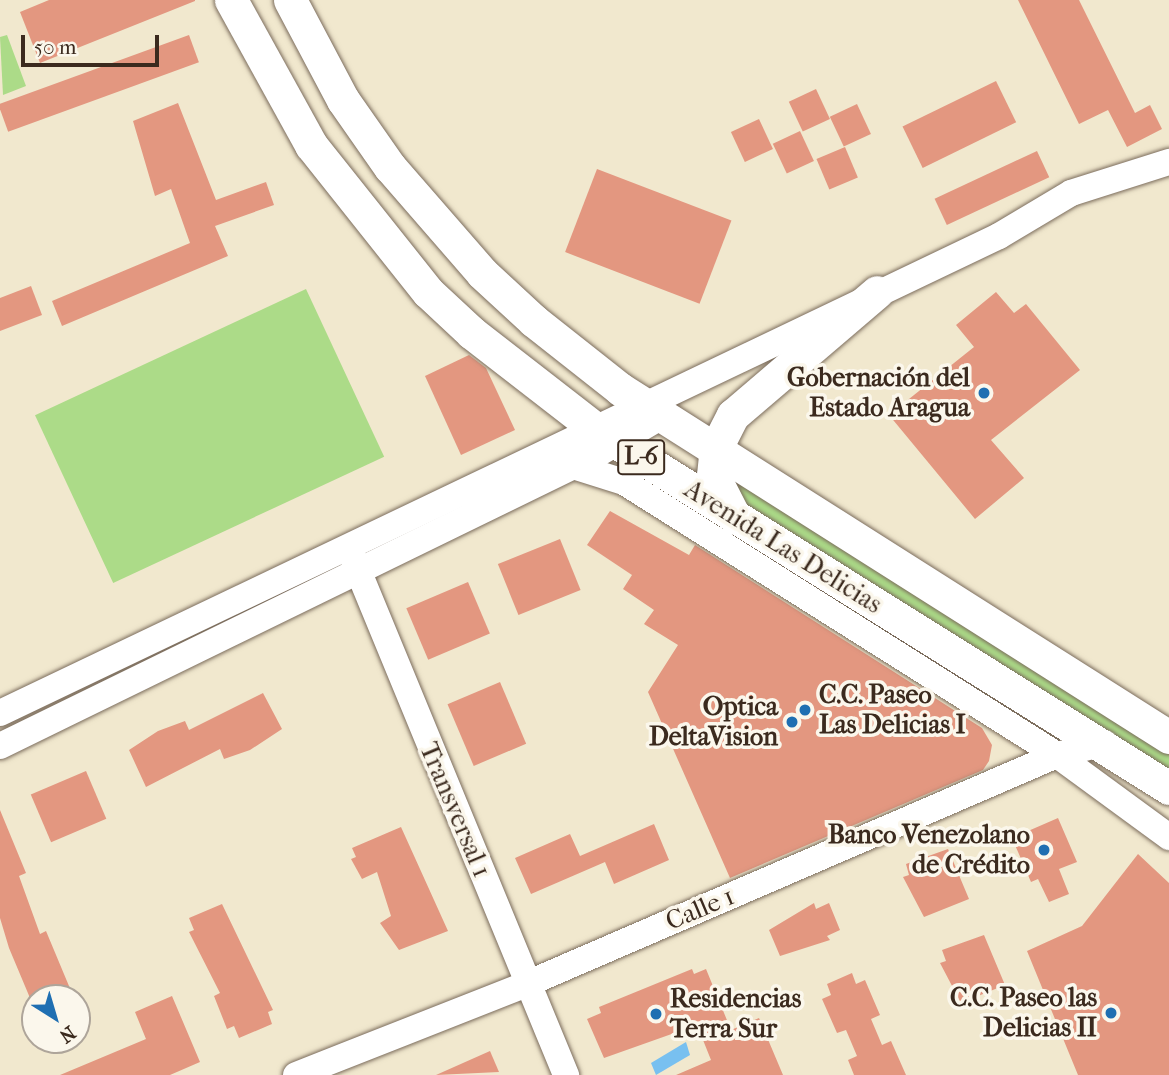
<!DOCTYPE html>
<html>
<head>
<meta charset="utf-8">
<style>
	body { margin:0 }
	#map { position:relative; width:1169px; height:1075px; overflow:hidden; background:#f1e8ce; font-family:"IM FELL French Canon",serif }
	div>[style] { position:absolute }
	.green>* { inset:0; background:#acdb88; transform-origin:0 0 }
	.water>* { inset:0; background:#78c0f0 }
	.building>* { inset:0; background:#e39780; transform-origin:0 0 }
	.roads { filter:drop-shadow(0 0 2px #7b6c5c) drop-shadow(0 0 2px #7b6c5c) }
	.minor>* { height:26px; margin:-13px; padding:0 13px; transform-origin:13px; border-radius:13px; background:#fff }
	.major>* { height:33px; margin:-16.5px; padding:0 16.5px; transform-origin:16.5px; border-radius:16.5px; background:#fff }
	.dots>* { width:19px; height:19px; translate:-50% -50%; box-sizing:border-box; border:4px solid #fbf7ec; border-radius:50% }
	span { translate:-50% -50%; white-space:nowrap; text-align:center; line-height:1.15; -webkit-text-stroke:7px #fbf7ec; paint-order:stroke }
	.shield-label span { padding:2px 5px; background:#fbf7ec; border:2px solid; border-radius:5px; -webkit-text-stroke-width:0 }
	.shield-label { font-size:24px; color:#3b2a1e; font-weight:700 }
	.poi-label { font-size:26px; color:#3b2a1e; font-weight:700 }
	.right { translate:-100% -50%; text-align:right }
	.left { translate:0 -50%; text-align:left }
	.street-label { font-size:26px; color:#3b2a1e }
	.north { position:absolute; left:21px; top:984px; width:70px; height:70px; box-sizing:border-box; background:#fbf7ec; border:2px solid #aea59a; border-radius:50%; rotate:143deg; font-size:19px; font-weight:700; line-height:28px; text-align:center; color:#3b2a1e }
	.north::after { content:''; display:block; margin:auto; width:24px; height:32px; background:#1f6fb2; clip-path:polygon(50% 0,100% 100%,50% 72%,0 100%) }
	.scale { position:absolute; left:21px; top:35px; width:138px; height:32px; box-sizing:border-box; border:4px solid #3b2a1e; border-top:0; padding-left:9px; font-size:21px; line-height:24px; white-space:nowrap; color:#3b2a1e; -webkit-text-stroke:5px #fbf7ec; paint-order:stroke }
</style>
</head>
<body>
<div id="map">
	<div class="green">
		<div style="clip-path:polygon(7px 35px,26px 86px,3px 95px,0 37px)"></div>
		<div style="left:306px;top:289px;width:185px;height:299px;rotate:65deg"></div>
		<div style="clip-path:polygon(716px 448px,1169px 737px,1169px 788px,736px 520px)"></div>
	</div>
	<div class="water">
		<div style="clip-path:polygon(686px 1042px,690px 1055px,656px 1075px,651px 1063px)"></div>
	</div>
	<div class="building">
		<div style="clip-path:polygon(49px 0,195px 0,195px 1px,40px 63px,20px 12px)"></div>
		<div style="clip-path:polygon(1018px 0,1079px 0,1135px 113px,1150px 105px,1162px 129px,1127px 147px,1108px 110px,1079px 124px)"></div>
		<div style="left:189px;top:35px;width:29px;height:203px;rotate:70deg"></div>
		<div style="left:996px;top:81px;width:46px;height:104px;rotate:64deg"></div>
		<div style="left:816px;top:89px;width:33px;height:30px;rotate:65deg"></div>
		<div style="clip-path:polygon(178px 103px,216px 200px,266px 182px,274px 205px,215px 226px,228px 256px,62px 326px,52px 301px,190px 243px,171px 189px,155px 196px,133px 121px)"></div>
		<div style="left:857px;top:104px;width:33px;height:30px;rotate:65deg"></div>
		<div style="left:759px;top:119px;width:33px;height:31px;rotate:65deg"></div>
		<div style="left:800px;top:131px;width:33px;height:30px;rotate:65deg"></div>
		<div style="left:845px;top:147px;width:33px;height:31px;rotate:67deg"></div>
		<div style="left:1037px;top:151px;width:29px;height:113px;rotate:65deg"></div>
		<div style="left:597px;top:169px;width:144px;height:89px;rotate:21deg"></div>
		<div style="clip-path:polygon(31px 286px,42px 315px,0 331px,0 298px)"></div>
		<div style="clip-path:polygon(996px 292px,1014px 313px,1026px 304px,1080px 370px,991px 440px,1024px 478px,975px 519px,889px 415px,974px 347px,956px 325px)"></div>
		<div style="clip-path:polygon(469px 355px,486px 368px,515px 430px,461px 455px,425px 376px)"></div>
		<div style="clip-path:polygon(610px 511px,689px 555px,695px 545px,982px 728px,992px 745px,989px 761px,983px 770px,730px 878px,648px 692px,678px 645px,644px 624px,654px 610px,623px 589px,632px 575px,587px 545px)"></div>
		<div style="left:560px;top:539px;width:55px;height:67px;rotate:68deg"></div>
		<div style="left:468px;top:582px;width:56px;height:67px;rotate:67deg"></div>
		<div style="left:500px;top:682px;width:67px;height:57px;rotate:67deg"></div>
		<div style="clip-path:polygon(263px 693px,282px 729px,250px 750px,224px 759px,220px 749px,146px 787px,129px 750px,158px 731px,185px 721px,189px 730px)"></div>
		<div style="left:86px;top:771px;width:52px;height:60px;rotate:67deg"></div>
		<div style="clip-path:polygon(0 810px,26px 873px,19px 876px,40px 934px,46px 931px,74px 998px,30px 998px,9px 948px,0 918px)"></div>
		<div style="clip-path:polygon(1058px 818px,1077px 862px,1059px 869px,1069px 894px,1049px 902px,1038px 879px,1031px 882px,1012px 838px)"></div>
		<div style="clip-path:polygon(654px 824px,669px 860px,614px 884px,605px 862px,531px 894px,515px 858px,570px 834px,580px 856px)"></div>
		<div style="clip-path:polygon(401px 827px,448px 931px,399px 950px,380px 923px,391px 916px,377px 872px,362px 879px,351px 859px,356px 857px,352px 848px)"></div>
		<div style="clip-path:polygon(948px 849px,969px 899px,924px 917px,903px 877px,909px 875px,906px 864px)"></div>
		<div style="clip-path:polygon(1138px 854px,1169px 883px,1169px 1075px,1078px 1075px,1027px 951px,1082px 926px)"></div>
		<div style="clip-path:polygon(814px 903px,816px 909px,829px 903px,840px 930px,827px 936px,830px 940px,780px 956px,769px 930px)"></div>
		<div style="clip-path:polygon(222px 904px,273px 1010px,268px 1012px,272px 1024px,239px 1038px,234px 1026px,227px 1029px,214px 996px,220px 993px,189px 932px,194px 930px,189px 918px)"></div>
		<div style="clip-path:polygon(984px 935px,1005px 985px,961px 1003px,940px 963px,946px 961px,942px 950px)"></div>
		<div style="clip-path:polygon(692px 969px,694px 974px,706px 969px,731px 1030px,759px 1018px,783px 1075px,676px 1075px,711px 1060px,697px 1025px,604px 1058px,587px 1019px,601px 1013px,599px 1007px)"></div>
		<div style="clip-path:polygon(852px 973px,856px 984px,865px 980px,880px 1015px,871px 1019px,882px 1045px,891px 1041px,906px 1075px,854px 1075px,848px 1060px,857px 1056px,846px 1030px,837px 1033px,822px 999px,831px 995px,827px 984px)"></div>
		<div style="clip-path:polygon(172px 996px,200px 1062px,170px 1075px,60px 1075px,146px 1039px,135px 1012px)"></div>
		<div style="clip-path:polygon(490px 1051px,499px 1072px,436px 1075px)"></div>
	</div>
	<div class="roads">
		<div class="minor">
			<div style="left:573px;top:466px;width:53px;rotate:17.4deg"></div>
			<div style="left:624px;top:482px;width:512px;rotate:32.23deg"></div>
			<div style="left:1057px;top:755px;width:139px;rotate:36.2deg"></div>
			<div style="left:351px;top:553px;width:565px;rotate:67.61deg"></div>
			<div style="left:0;top:713px;width:1107px;rotate:-25.52deg"></div>
			<div style="left:999px;top:236px;width:84px;rotate:-30.8deg"></div>
			<div style="left:1071px;top:193px;width:103px;rotate:-17.6deg"></div>
			<div style="left:0;top:746px;width:663px;rotate:-26.02deg"></div>
			<div style="left:596px;top:455px;width:79px;rotate:-30.5deg"></div>
			<div style="left:296px;top:1075px;width:251px;rotate:-21.5deg"></div>
			<div style="left:529px;top:983px;width:575px;rotate:-23.36deg"></div>
			<div style="left:1057px;top:755px;width:49px;rotate:-14deg"></div>
		</div>
		<div class="major">
			<div style="left:231px;top:0;width:166px;rotate:61.1deg"></div>
			<div style="left:311px;top:145px;width:188px;rotate:51.5deg"></div>
			<div style="left:428px;top:292px;width:60px;rotate:43deg"></div>
			<div style="left:472px;top:333px;width:158px;rotate:37.8deg"></div>
			<div style="left:597px;top:430px;width:675px;rotate:32.04deg"></div>
			<div style="left:290px;top:0;width:113px;rotate:62.1deg"></div>
			<div style="left:343px;top:100px;width:82px;rotate:55deg"></div>
			<div style="left:390px;top:167px;width:140px;rotate:49deg"></div>
			<div style="left:482px;top:273px;width:71px;rotate:42.7deg"></div>
			<div style="left:534px;top:321px;width:110px;rotate:38.3deg"></div>
			<div style="left:620px;top:389px;width:650px;rotate:32.37deg"></div>
			<div style="left:735px;top:518px;width:48px;rotate:-117.1deg"></div>
			<div style="left:713px;top:475px;width:27px;rotate:-84deg"></div>
			<div style="left:716px;top:448px;width:37px;rotate:-63deg"></div>
			<div style="left:733px;top:415px;width:189px;rotate:-40.5deg"></div>
		</div>
	</div>
	<div class="dots">
		<div style="left:984px;top:393px;background:#1f6fb2"></div>
		<div style="left:805px;top:710px;background:#1f6fb2"></div>
		<div style="left:792px;top:722px;background:#1f6fb2"></div>
		<div style="left:1044px;top:850px;background:#1f6fb2"></div>
		<div style="left:1111px;top:1013px;background:#1f6fb2"></div>
		<div style="left:656px;top:1014px;background:#1f6fb2"></div>
	</div>
	<div class="shield-label">
		<span style="left:641px;top:457px">L-6</span>
	</div>
	<div class="poi-label">
		<span class="right" style="left:970px;top:393px">Gobernación del<br>Estado Aragua</span>
		<span class="left" style="left:819px;top:710px">C.C. Paseo<br>Las Delicias I</span>
		<span class="right" style="left:778px;top:722px">Optica<br>DeltaVision</span>
		<span class="right" style="left:1030px;top:850px">Banco Venezolano<br>de Crédito</span>
		<span class="right" style="left:1097px;top:1013px">C.C. Paseo las<br>Delicias II</span>
		<span class="left" style="left:670px;top:1014px">Residencias<br>Terra Sur</span>
	</div>
	<div class="street-label">
		<span style="left:783px;top:547px;rotate:32deg">Avenida Las Delicias</span>
		<span style="left:455px;top:810px;rotate:67deg">Transversal 1</span>
		<span style="left:700px;top:909px;rotate:-23deg">Calle 1</span>
	</div>
	<div class="north">N</div>
	<div class="scale">50 m</div>
</div>
</body>
</html>
